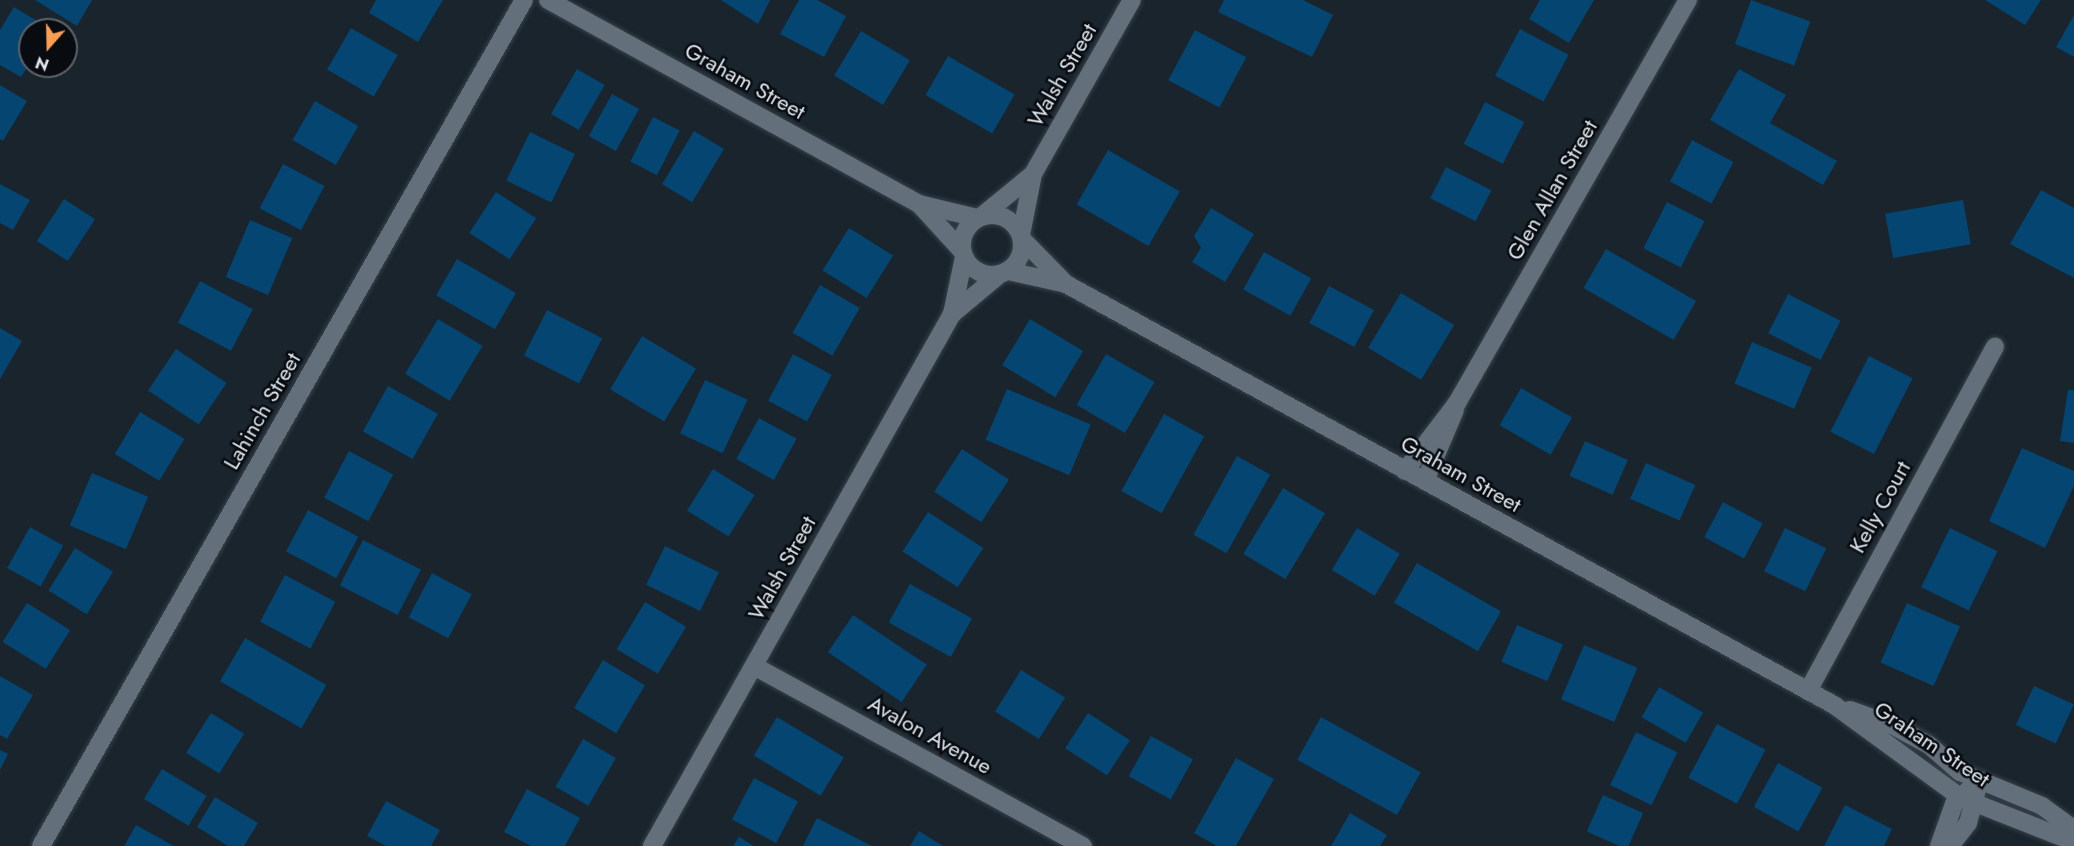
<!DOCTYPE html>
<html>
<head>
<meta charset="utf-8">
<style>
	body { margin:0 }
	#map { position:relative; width:2074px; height:846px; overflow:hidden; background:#19242d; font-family:Jost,sans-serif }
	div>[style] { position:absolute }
	.building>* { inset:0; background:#044571; transform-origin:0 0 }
	.roads { filter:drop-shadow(0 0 2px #394149) drop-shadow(0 0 2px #394149) }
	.minor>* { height:18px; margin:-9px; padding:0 9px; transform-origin:9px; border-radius:9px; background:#63707b }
	.tertiary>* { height:18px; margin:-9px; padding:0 9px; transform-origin:9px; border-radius:9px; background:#63707b }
	.tertiary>.ring { margin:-9px; padding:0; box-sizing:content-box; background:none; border:18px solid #63707b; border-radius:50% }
	span { translate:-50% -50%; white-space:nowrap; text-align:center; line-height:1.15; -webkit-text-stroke:5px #080c11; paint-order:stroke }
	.street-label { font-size:22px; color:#dfe6ed }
	.north { position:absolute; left:18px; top:18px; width:60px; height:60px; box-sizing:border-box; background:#080c11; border:2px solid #5e6369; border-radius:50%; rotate:200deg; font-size:16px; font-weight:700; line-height:24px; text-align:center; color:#dfe6ed }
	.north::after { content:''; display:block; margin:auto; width:21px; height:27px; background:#fb9e51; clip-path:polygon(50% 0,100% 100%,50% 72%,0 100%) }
</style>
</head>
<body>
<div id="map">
	<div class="building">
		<div style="clip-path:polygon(35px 0,92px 0,77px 26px)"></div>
		<div style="clip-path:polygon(376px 0,443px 0,418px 42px,369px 13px)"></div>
		<div style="clip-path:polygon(721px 0,770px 0,758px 24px)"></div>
		<div style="clip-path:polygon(799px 0,817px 0,846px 16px,824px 57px,780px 34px)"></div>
		<div style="clip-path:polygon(1224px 0,1303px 0,1333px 15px,1312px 57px,1218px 12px)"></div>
		<div style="clip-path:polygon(1540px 0,1594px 0,1569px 43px,1529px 19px)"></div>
		<div style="left:1751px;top:0;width:63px;height:47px;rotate:20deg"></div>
		<div style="clip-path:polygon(1985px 0,2041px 0,2025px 25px)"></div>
		<div style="clip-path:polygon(14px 7px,52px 30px,30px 30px,30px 63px,21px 77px,0 65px,0 30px)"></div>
		<div style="clip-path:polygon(2074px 15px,2074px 57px,2056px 47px)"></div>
		<div style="left:351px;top:28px;width:54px;height:48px;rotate:30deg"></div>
		<div style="left:1520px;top:29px;width:55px;height:53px;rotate:28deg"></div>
		<div style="left:1195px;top:30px;width:58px;height:57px;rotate:28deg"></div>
		<div style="left:861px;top:31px;width:57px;height:52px;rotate:31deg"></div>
		<div style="left:948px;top:56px;width:77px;height:45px;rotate:30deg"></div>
		<div style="left:577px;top:69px;width:32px;height:52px;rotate:30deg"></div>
		<div style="clip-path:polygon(1739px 69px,1786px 95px,1770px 123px,1837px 161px,1823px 185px,1710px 120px)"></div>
		<div style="clip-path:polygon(0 85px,27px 101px,3px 141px,0 139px)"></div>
		<div style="left:612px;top:94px;width:31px;height:48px;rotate:29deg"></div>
		<div style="left:315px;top:101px;width:50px;height:45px;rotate:30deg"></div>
		<div style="left:1485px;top:102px;width:44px;height:47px;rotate:27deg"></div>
		<div style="left:653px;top:117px;width:30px;height:50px;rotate:27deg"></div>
		<div style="left:694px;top:131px;width:35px;height:62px;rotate:31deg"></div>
		<div style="left:530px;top:132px;width:50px;height:54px;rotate:26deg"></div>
		<div style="left:1692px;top:140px;width:47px;height:47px;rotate:28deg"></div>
		<div style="left:1108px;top:150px;width:83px;height:63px;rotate:30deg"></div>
		<div style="left:283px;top:164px;width:47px;height:50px;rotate:28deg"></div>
		<div style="left:1446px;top:167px;width:51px;height:35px;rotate:27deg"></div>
		<div style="clip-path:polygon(0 184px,30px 200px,13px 230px,0 223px)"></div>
		<div style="clip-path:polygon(2041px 190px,2074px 208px,2074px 278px,2010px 244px)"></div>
		<div style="left:496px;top:192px;width:48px;height:49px;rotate:33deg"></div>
		<div style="left:64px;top:199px;width:37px;height:50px;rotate:33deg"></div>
		<div style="left:1963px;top:200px;width:45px;height:79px;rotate:80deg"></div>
		<div style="left:1667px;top:202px;width:42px;height:52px;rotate:27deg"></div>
		<div style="clip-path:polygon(1211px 208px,1254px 234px,1225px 282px,1192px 262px,1201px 248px,1194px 236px)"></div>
		<div style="left:250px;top:220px;width:46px;height:62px;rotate:23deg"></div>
		<div style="left:849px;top:228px;width:52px;height:50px;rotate:32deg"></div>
		<div style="left:1606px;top:249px;width:104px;height:45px;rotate:30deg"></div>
		<div style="left:1264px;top:252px;width:54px;height:43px;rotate:29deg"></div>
		<div style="left:457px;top:259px;width:68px;height:42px;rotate:30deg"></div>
		<div style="left:200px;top:281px;width:60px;height:47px;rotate:28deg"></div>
		<div style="left:820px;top:285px;width:46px;height:55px;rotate:30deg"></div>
		<div style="left:1329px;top:286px;width:51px;height:42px;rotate:28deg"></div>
		<div style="left:1401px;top:293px;width:62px;height:64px;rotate:31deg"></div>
		<div style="left:1788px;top:294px;width:59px;height:44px;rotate:27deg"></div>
		<div style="left:547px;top:310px;width:62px;height:51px;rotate:27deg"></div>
		<div style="left:438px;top:319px;width:52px;height:64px;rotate:31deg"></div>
		<div style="left:1030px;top:319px;width:62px;height:54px;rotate:31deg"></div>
		<div style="clip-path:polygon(0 328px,22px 341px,0 379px)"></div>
		<div style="left:642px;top:336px;width:63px;height:62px;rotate:31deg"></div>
		<div style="left:1752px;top:342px;width:65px;height:45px;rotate:23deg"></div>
		<div style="left:176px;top:349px;width:61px;height:50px;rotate:34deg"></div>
		<div style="left:793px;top:354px;width:44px;height:53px;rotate:28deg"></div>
		<div style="left:1106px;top:354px;width:56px;height:59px;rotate:30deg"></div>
		<div style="left:1869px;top:356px;width:49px;height:85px;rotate:27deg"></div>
		<div style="left:705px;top:380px;width:47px;height:59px;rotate:25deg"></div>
		<div style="left:388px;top:386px;width:57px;height:52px;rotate:29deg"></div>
		<div style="left:1521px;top:388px;width:59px;height:43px;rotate:30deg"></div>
		<div style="left:1007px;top:389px;width:91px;height:55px;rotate:23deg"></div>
		<div style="clip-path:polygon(2068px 390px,2074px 390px,2074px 443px,2060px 441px)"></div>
		<div style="left:140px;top:412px;width:52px;height:49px;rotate:31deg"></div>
		<div style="left:1164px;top:414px;width:46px;height:88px;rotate:29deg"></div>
		<div style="left:759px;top:418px;width:43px;height:47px;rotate:29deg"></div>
		<div style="left:1585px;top:441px;width:47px;height:38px;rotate:24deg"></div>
		<div style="clip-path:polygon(2022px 448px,2074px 471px,2074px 486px,2045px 548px,1989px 521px)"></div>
		<div style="left:962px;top:449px;width:56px;height:51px;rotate:33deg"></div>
		<div style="left:349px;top:451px;width:50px;height:53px;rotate:28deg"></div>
		<div style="left:1237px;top:456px;width:38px;height:90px;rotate:29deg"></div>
		<div style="left:1646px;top:463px;width:54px;height:39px;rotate:24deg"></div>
		<div style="left:713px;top:469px;width:49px;height:49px;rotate:32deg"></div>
		<div style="left:92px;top:473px;width:61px;height:57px;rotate:23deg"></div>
		<div style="left:1283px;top:488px;width:49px;height:77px;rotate:31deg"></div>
		<div style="left:1723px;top:502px;width:45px;height:40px;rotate:28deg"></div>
		<div style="left:308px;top:510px;width:57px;height:47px;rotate:28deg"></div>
		<div style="left:928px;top:512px;width:66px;height:47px;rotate:33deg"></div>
		<div style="left:30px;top:527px;width:38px;height:47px;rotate:29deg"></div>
		<div style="left:1357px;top:528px;width:50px;height:49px;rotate:31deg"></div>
		<div style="left:1785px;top:528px;width:46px;height:48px;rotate:26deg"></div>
		<div style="left:1950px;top:528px;width:53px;height:66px;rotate:26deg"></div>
		<div style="left:363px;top:540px;width:65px;height:51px;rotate:27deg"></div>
		<div style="left:665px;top:546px;width:60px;height:43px;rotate:26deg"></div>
		<div style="left:75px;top:548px;width:45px;height:50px;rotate:32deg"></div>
		<div style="left:1417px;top:563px;width:97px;height:46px;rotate:30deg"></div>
		<div style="left:432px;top:573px;width:45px;height:50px;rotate:28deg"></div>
		<div style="left:285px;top:575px;width:57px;height:53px;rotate:28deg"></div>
		<div style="left:910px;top:584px;width:71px;height:44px;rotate:29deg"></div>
		<div style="left:645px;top:602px;width:48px;height:55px;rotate:31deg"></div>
		<div style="left:27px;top:603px;width:51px;height:46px;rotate:32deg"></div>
		<div style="left:1907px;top:603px;width:58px;height:65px;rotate:24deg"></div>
		<div style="left:853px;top:615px;width:89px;height:45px;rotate:34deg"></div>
		<div style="left:1517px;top:625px;width:50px;height:40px;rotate:23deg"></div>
		<div style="left:245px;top:638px;width:94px;height:50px;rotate:30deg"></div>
		<div style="left:1584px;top:645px;width:58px;height:59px;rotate:23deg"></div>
		<div style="left:603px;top:660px;width:49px;height:56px;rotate:31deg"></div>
		<div style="left:1021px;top:670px;width:52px;height:49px;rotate:32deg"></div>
		<div style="clip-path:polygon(0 676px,33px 695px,7px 739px,0 735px)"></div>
		<div style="left:2034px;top:686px;width:44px;height:43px;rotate:25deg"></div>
		<div style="left:1659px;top:687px;width:51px;height:35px;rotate:30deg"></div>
		<div style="left:211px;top:713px;width:39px;height:47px;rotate:32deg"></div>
		<div style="left:1088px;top:713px;width:50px;height:42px;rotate:33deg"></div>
		<div style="left:777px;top:717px;width:78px;height:45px;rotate:31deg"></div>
		<div style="left:1321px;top:717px;width:114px;height:49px;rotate:29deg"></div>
		<div style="left:1717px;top:724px;width:55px;height:61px;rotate:28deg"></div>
		<div style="left:1636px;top:732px;width:46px;height:59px;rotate:26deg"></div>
		<div style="left:1151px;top:736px;width:48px;height:46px;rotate:29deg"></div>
		<div style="left:583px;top:739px;width:38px;height:55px;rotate:30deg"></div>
		<div style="clip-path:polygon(0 750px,8px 754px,0 770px)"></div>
		<div style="clip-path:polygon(1236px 758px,1274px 779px,1236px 846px,1217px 846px,1194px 833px)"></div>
		<div style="left:1778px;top:763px;width:51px;height:50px;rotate:29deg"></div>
		<div style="left:162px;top:769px;width:52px;height:35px;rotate:31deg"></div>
		<div style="left:754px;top:778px;width:50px;height:47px;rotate:28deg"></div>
		<div style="clip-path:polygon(527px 789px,580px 818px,565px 846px,531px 846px,504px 832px)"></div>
		<div style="left:1603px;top:795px;width:44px;height:40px;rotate:24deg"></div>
		<div style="clip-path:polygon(215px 797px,258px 823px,244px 846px,228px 846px,197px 827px)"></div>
		<div style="clip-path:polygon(386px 801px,440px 830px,431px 846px,386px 846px,367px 836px)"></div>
		<div style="clip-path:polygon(1845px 805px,1892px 829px,1884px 846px,1824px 846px)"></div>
		<div style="clip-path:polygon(1350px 813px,1387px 835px,1380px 846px,1331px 846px)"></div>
		<div style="clip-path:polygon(817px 818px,872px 846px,803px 846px)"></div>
		<div style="clip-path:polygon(136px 825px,174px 846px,124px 846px)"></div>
		<div style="clip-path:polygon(919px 831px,943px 846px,910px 846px)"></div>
		<div style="clip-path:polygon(739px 837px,754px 846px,733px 846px)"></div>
	</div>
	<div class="roads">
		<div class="minor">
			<div style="left:982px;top:216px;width:65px;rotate:-39.4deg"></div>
			<div style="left:1021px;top:235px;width:62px;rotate:-78.9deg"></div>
			<div style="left:1033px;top:174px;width:200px;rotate:-60.4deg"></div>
			<div style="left:952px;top:314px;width:62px;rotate:-39.8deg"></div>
			<div style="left:1405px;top:471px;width:86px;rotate:-52.6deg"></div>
			<div style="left:1457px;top:403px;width:465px;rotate:-60.2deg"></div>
			<div style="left:1425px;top:481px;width:77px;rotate:-67.1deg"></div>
			<div style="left:754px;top:666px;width:375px;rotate:28.7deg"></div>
			<div style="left:1808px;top:691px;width:392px;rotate:-61.5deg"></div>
			<div style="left:41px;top:846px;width:974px;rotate:-60.28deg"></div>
			<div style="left:652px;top:846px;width:611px;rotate:-60.58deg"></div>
			<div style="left:952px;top:314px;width:58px;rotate:-78.1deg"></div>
			<div style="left:1939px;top:846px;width:45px;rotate:-70.3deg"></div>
			<div style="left:1954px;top:804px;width:32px;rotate:-44deg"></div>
			<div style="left:1950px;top:846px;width:29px;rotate:-52deg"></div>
			<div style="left:1968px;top:823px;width:35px;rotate:-75deg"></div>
		</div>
		<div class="tertiary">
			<div style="left:548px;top:0;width:423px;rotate:28.8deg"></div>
			<div style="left:919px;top:204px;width:60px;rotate:13.6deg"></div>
			<div style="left:919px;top:204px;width:64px;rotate:47.5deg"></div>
			<div class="ring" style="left:962px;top:215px;width:42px;height:42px"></div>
			<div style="left:1023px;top:240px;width:62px;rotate:45.7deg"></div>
			<div style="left:1066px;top:284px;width:876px;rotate:28.73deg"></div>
			<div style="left:1834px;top:705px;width:156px;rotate:36.1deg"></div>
			<div style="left:1960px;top:797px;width:123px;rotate:21.5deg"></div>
			<div style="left:1008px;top:271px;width:59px;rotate:12.6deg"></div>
			<div style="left:1850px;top:710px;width:45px;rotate:19.7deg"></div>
			<div style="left:1892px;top:725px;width:42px;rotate:28.4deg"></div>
			<div style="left:1929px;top:745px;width:41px;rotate:41.1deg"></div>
			<div style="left:1960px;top:772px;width:89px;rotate:22.5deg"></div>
			<div style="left:2042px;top:806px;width:39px;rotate:36deg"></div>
		</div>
	</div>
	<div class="street-label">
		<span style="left:1062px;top:75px;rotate:-60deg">Walsh Street</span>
		<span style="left:745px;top:81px;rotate:29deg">Graham Street</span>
		<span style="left:1552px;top:190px;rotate:-60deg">Glen Allan Street</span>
		<span style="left:262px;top:411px;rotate:-60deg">Lahinch Street</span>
		<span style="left:1461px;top:474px;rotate:29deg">Graham Street</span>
		<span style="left:1880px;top:507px;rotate:-61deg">Kelly Court</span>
		<span style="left:782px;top:568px;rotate:-61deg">Walsh Street</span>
		<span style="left:930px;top:735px;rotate:29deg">Avalon Avenue</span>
		<span style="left:1932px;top:744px;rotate:34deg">Graham Street</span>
	</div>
	<div class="north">N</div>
</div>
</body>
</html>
